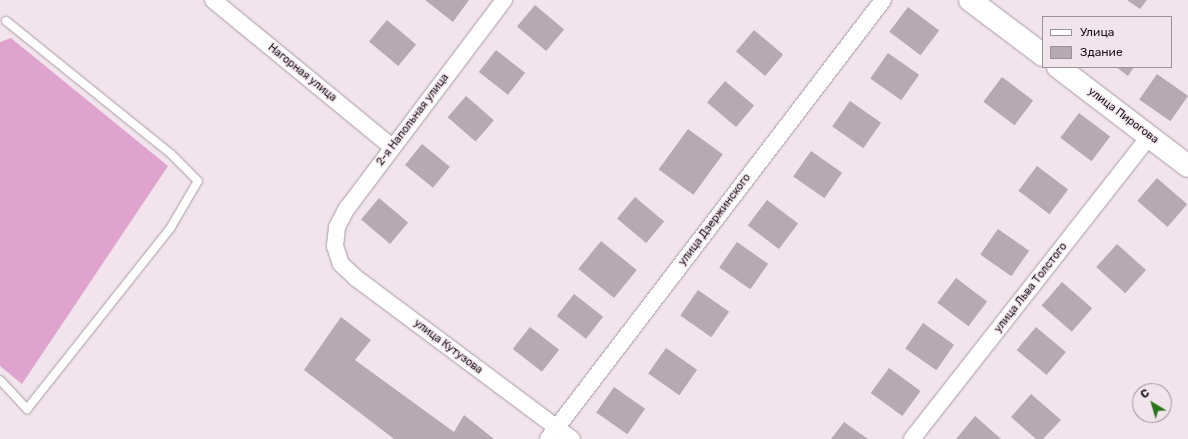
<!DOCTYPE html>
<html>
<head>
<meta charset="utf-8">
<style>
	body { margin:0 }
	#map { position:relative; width:1188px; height:439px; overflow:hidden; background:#f1e4ec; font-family:Rubik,sans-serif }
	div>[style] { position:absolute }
	.forest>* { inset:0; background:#dea4cd }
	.building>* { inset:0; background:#b6aab2; transform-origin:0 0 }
	.roads { filter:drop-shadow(0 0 1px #a99ca5) drop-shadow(0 0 1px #a99ca5) }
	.lane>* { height:8px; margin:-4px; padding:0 4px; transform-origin:4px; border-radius:4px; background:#fff }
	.street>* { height:16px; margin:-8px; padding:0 8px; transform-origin:8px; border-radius:8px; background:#fff }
	.secondary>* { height:22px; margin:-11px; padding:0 11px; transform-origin:11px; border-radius:11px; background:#fff }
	span { translate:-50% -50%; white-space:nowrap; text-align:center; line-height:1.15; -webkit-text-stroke:3px #f1e4ec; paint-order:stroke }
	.street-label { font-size:11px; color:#1a1518 }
	.legend { position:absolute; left:1042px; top:16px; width:130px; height:52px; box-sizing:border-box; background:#f1e4ec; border:1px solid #9b9197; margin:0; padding:5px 7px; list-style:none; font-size:12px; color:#1a1518 }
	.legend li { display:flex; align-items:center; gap:8px; height:20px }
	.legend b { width:20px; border:1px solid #9b9197 }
	.north { position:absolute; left:1132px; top:383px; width:40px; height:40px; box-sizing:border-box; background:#f1e4ec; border:1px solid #9b9197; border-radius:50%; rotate:322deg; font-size:11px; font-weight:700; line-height:16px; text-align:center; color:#1a1518 }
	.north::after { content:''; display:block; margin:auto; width:14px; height:18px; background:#27751c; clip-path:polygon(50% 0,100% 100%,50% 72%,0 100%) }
</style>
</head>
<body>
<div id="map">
	<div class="forest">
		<div style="clip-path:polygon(11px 38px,168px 166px,22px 384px,0 366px,0 42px)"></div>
	</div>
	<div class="building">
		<div style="clip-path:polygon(425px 0,469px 0,453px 22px)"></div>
		<div style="clip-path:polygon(1127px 0,1147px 0,1140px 9px)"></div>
		<div style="left:535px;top:5px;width:38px;height:28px;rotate:40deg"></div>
		<div style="left:908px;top:7px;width:39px;height:31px;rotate:37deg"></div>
		<div style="left:387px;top:20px;width:38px;height:28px;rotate:40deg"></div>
		<div style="left:754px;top:30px;width:38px;height:28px;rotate:40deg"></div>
		<div style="left:496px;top:50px;width:37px;height:28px;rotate:38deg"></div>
		<div style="left:888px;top:53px;width:38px;height:31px;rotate:35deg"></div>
		<div style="clip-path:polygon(1116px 67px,1134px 67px,1128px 76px)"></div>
		<div style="left:1157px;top:74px;width:38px;height:31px;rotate:35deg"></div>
		<div style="left:1002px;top:77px;width:39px;height:31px;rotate:37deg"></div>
		<div style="left:725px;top:81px;width:38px;height:28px;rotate:40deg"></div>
		<div style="left:466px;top:96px;width:37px;height:28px;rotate:41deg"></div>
		<div style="left:850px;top:101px;width:38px;height:31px;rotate:35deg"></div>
		<div style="left:1079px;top:113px;width:39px;height:31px;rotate:37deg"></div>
		<div style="left:688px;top:129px;width:43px;height:50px;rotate:36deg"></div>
		<div style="left:422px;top:144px;width:36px;height:27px;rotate:39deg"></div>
		<div style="left:811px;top:151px;width:38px;height:31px;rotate:35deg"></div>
		<div style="left:1037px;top:166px;width:39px;height:31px;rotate:37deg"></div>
		<div style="left:1157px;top:178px;width:40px;height:30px;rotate:41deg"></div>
		<div style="left:635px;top:197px;width:38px;height:28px;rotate:40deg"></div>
		<div style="left:379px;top:198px;width:38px;height:28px;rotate:40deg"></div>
		<div style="left:767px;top:200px;width:39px;height:32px;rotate:37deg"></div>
		<div style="left:998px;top:229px;width:38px;height:31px;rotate:35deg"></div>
		<div style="left:601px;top:241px;width:46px;height:36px;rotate:39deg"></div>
		<div style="left:737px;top:242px;width:38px;height:31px;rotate:35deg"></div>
		<div style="left:1117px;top:244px;width:39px;height:31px;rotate:42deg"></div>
		<div style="left:956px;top:278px;width:39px;height:31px;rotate:37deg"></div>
		<div style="left:1062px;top:282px;width:40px;height:31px;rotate:41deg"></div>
		<div style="left:698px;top:290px;width:38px;height:31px;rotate:35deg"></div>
		<div style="left:574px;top:294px;width:37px;height:28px;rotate:38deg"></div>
		<div style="clip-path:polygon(341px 317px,371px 340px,355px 360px,454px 432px,464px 415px,494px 439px,394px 439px,304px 370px)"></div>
		<div style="left:923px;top:323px;width:38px;height:31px;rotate:35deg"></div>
		<div style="left:530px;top:327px;width:37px;height:28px;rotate:38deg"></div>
		<div style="left:1036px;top:327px;width:39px;height:30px;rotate:40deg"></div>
		<div style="left:666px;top:348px;width:38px;height:31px;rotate:35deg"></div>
		<div style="left:889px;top:368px;width:39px;height:31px;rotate:36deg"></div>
		<div style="left:614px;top:387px;width:38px;height:31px;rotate:35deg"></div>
		<div style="clip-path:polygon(1031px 394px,1061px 420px,1043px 439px,1036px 439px,1011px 417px)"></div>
		<div style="clip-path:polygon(975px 416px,1001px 439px,956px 439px)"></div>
		<div style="clip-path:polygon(844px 422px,868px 439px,831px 439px)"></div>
	</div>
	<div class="roads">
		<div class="lane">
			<div style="left:0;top:380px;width:40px;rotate:47deg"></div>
			<div style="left:27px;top:409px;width:232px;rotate:-51.6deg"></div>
			<div style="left:171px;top:227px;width:53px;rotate:-59.6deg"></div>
			<div style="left:198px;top:181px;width:38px;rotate:-135deg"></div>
			<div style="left:171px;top:154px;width:212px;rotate:-141.1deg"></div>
		</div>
		<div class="street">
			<div style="left:213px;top:0;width:232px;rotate:39.4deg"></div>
			<div style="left:504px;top:0;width:261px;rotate:127deg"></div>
			<div style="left:347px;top:208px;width:21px;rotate:118deg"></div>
			<div style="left:337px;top:227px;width:19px;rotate:96deg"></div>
			<div style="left:335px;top:246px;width:19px;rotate:72deg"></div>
			<div style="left:341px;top:264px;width:21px;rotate:43deg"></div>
			<div style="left:356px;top:278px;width:269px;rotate:36.7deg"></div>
			<div style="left:548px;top:439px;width:552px;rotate:-52.65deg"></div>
			<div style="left:912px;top:439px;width:385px;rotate:-51.9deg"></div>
		</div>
		<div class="secondary">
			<div style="left:970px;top:0;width:91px;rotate:37deg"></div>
			<div style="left:1058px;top:67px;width:163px;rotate:37.3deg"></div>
		</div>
	</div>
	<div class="street-label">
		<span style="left:302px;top:73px;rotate:39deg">Нагорная улица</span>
		<span style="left:1123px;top:116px;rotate:37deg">улица Пирогова</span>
		<span style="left:413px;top:120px;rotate:-53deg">2-я Напольная улица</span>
		<span style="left:715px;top:220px;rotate:-53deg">улица Дзержинского</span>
		<span style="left:1031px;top:288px;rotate:-52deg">улица Льва Толстого</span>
		<span style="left:448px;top:347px;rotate:37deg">улица Кутузова</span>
	</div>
	<ul class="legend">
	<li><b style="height:5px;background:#fff"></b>Улица</li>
	<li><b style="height:11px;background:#b6aab2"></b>Здание</li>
	</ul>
	<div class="north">С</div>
</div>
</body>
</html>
